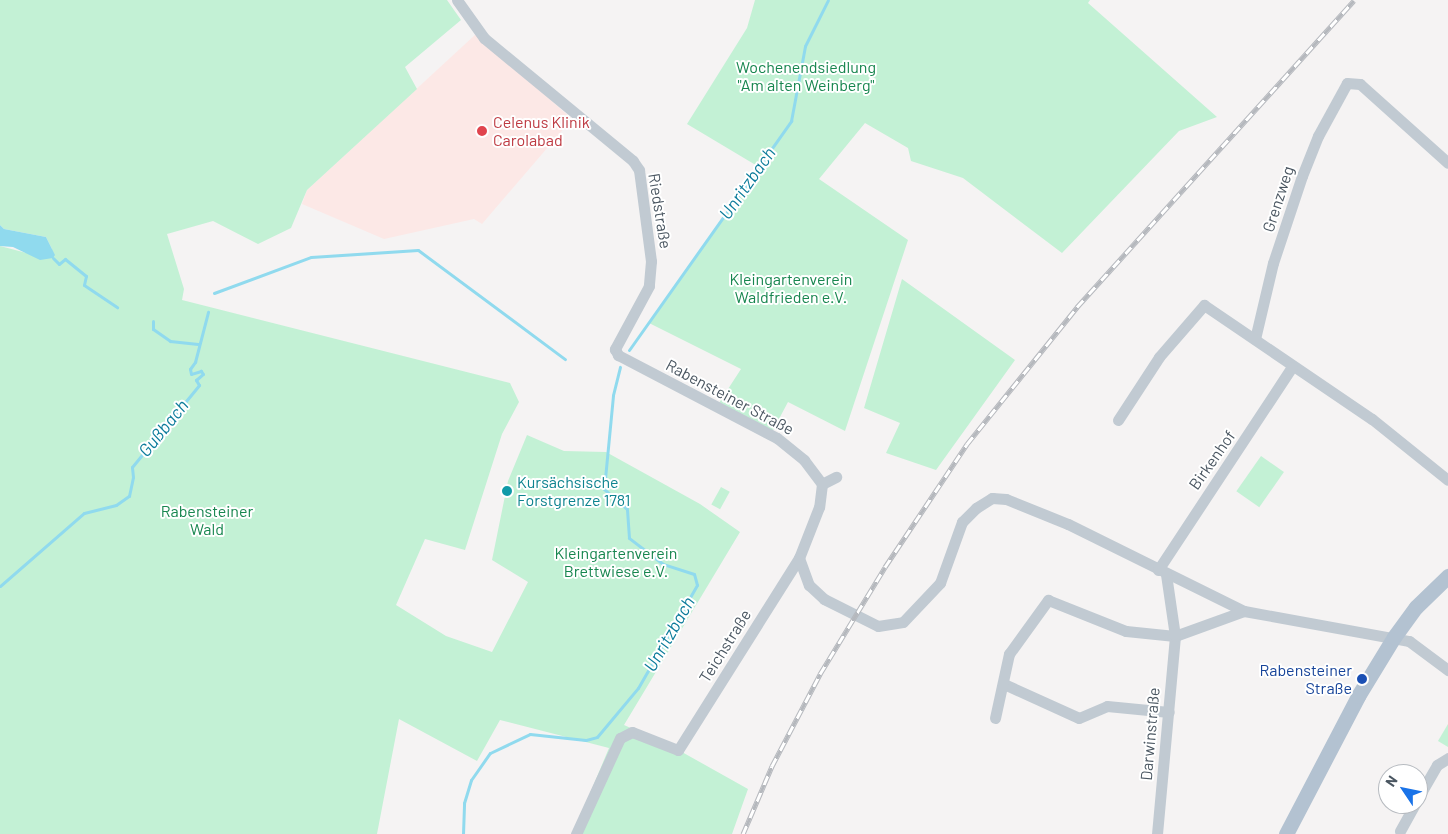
<!DOCTYPE html>
<html>
<head>
<meta charset="utf-8">
<style>
	body { margin:0 }
	#map { position:relative; width:1448px; height:834px; overflow:hidden; background:#f5f3f3; font-family:Barlow,sans-serif }
	div>[style] { position:absolute }
	.medical>* { inset:0; background:#fce8e6 }
	.green>* { inset:0; background:#c3f1d5; transform-origin:0 0 }
	.water>* { inset:0; background:#90daee }
	.stream>* { height:3px; margin:-1.5px; padding:0 1.5px; transform-origin:1.5px; border-radius:1.5px; background:#90daee }
	.minor>* { height:11px; margin:-5.5px; padding:0 5.5px; transform-origin:5.5px; border-radius:5.5px; background:#c1cad2 }
	.major>* { height:15px; margin:-7.5px; padding:0 7.5px; transform-origin:7.5px; border-radius:7.5px; background:#b3c2d1 }
	.rail>* { height:5px; margin-top:-2.5px; transform-origin:0; background:repeating-linear-gradient(90deg,#fff 0 9px,#b5b8bd 0 18px); box-sizing:border-box; border-block:1px solid #b5b8bd }
	.dots>* { width:14px; height:14px; translate:-50% -50%; box-sizing:border-box; border:2px solid #fff; border-radius:50% }
	span { translate:-50% -50%; white-space:nowrap; text-align:center; line-height:1.15; -webkit-text-stroke:4px #fff; paint-order:stroke }
	.park-label { font-size:16px; color:#17864f }
	.health-label { font-size:16px; color:#be3a42 }
	.left { translate:0 -50%; text-align:left }
	.street-label { font-size:16px; color:#4a5661 }
	.culture-label { font-size:16px; color:#0d838f }
	.transit-label { font-size:16px; color:#164399 }
	.right { translate:-100% -50%; text-align:right }
	.water-label { font-size:18px; color:#0c7c9b; font-style:italic }
	.north { position:absolute; left:1378px; top:764px; width:50px; height:50px; box-sizing:border-box; background:#fff; border:1px solid #b7bbc0; border-radius:50%; rotate:304deg; font-size:14px; font-weight:700; line-height:20px; text-align:center; color:#4a5661 }
	.north::after { content:''; display:block; margin:auto; width:18px; height:22px; background:#1a73e8; clip-path:polygon(50% 0,100% 100%,50% 72%,0 100%) }
</style>
</head>
<body>
<div id="map">
	<div class="medical">
		<div style="clip-path:polygon(476px 34px,572px 119px,482px 224px,474px 219px,384px 239px,302px 204px,307px 190px)"></div>
	</div>
	<div class="green">
		<div style="clip-path:polygon(0 0,447px 0,461px 20px,405px 67px,417px 89px,307px 190px,291px 228px,258px 244px,213px 221px,167px 234px,184px 289px,182px 300px,510px 383px,519px 402px,502px 434px,465px 550px,425px 539px,396px 605px,446px 636px,492px 652px,528px 582px,492px 560px,508px 481px,527px 435px,564px 451px,606px 452px,700px 504px,740px 532px,624px 725px,673px 747px,748px 789px,732px 834px,573px 834px,609px 748px,500px 720px,477px 761px,399px 719px,377px 834px,0 834px,0 246px,38px 256px,52px 249px,46px 237px,4px 229px,0 225px)"></div>
		<div style="clip-path:polygon(755px 0,1090px 0,1088px 3px,1217px 117px,1179px 131px,1062px 253px,963px 178px,911px 161px,908px 148px,865px 123px,819px 179px,908px 240px,845px 431px,788px 402px,772px 432px,719px 403px,741px 369px,649px 323px,759px 167px,687px 124px,747px 28px)"></div>
		<div style="clip-path:polygon(902px 279px,1015px 360px,936px 470px,886px 453px,900px 423px,864px 408px)"></div>
		<div style="left:1261px;top:456px;width:28px;height:43px;rotate:35deg"></div>
		<div style="left:721px;top:487px;width:10px;height:20px;rotate:29deg"></div>
		<div style="clip-path:polygon(1448px 724px,1448px 747px,1438px 741px)"></div>
	</div>
	<div class="water">
		<div style="clip-path:polygon(0 225px,4px 229px,46px 237px,55px 255px,53px 258px,40px 260px,13px 247px,0 246px)"></div>
	</div>
	<div class="stream">
		<div style="left:53px;top:258px;width:8px;rotate:45deg"></div>
		<div style="left:59px;top:264px;width:8px;rotate:-40deg"></div>
		<div style="left:65px;top:259px;width:27px;rotate:39deg"></div>
		<div style="left:86px;top:276px;width:9px;rotate:103deg"></div>
		<div style="left:84px;top:285px;width:40px;rotate:34deg"></div>
		<div style="left:214px;top:293px;width:103px;rotate:-20.4deg"></div>
		<div style="left:311px;top:257px;width:107px;rotate:-3.7deg"></div>
		<div style="left:418px;top:250px;width:183px;rotate:36.6deg"></div>
		<div style="left:153px;top:321px;width:8px;rotate:90deg"></div>
		<div style="left:153px;top:329px;width:21px;rotate:35deg"></div>
		<div style="left:170px;top:341px;width:28px;rotate:6deg"></div>
		<div style="left:629px;top:350px;width:281px;rotate:-54.7deg"></div>
		<div style="left:791px;top:121px;width:76px;rotate:-79.4deg"></div>
		<div style="left:805px;top:46px;width:51px;rotate:-63.4deg"></div>
		<div style="left:0;top:586px;width:111px;rotate:-41deg"></div>
		<div style="left:84px;top:513px;width:33px;rotate:-14deg"></div>
		<div style="left:116px;top:505px;width:16px;rotate:-35deg"></div>
		<div style="left:129px;top:496px;width:19px;rotate:-78deg"></div>
		<div style="left:133px;top:477px;width:10px;rotate:-96deg"></div>
		<div style="left:132px;top:467px;width:106px;rotate:-50.7deg"></div>
		<div style="left:199px;top:385px;width:6px;rotate:-121deg"></div>
		<div style="left:196px;top:380px;width:9px;rotate:-41deg"></div>
		<div style="left:203px;top:374px;width:4px;rotate:-124deg"></div>
		<div style="left:201px;top:371px;width:10px;rotate:163deg"></div>
		<div style="left:191px;top:374px;width:5px;rotate:-101deg"></div>
		<div style="left:190px;top:369px;width:9px;rotate:-54deg"></div>
		<div style="left:195px;top:362px;width:52px;rotate:-75.4deg"></div>
		<div style="left:463px;top:834px;width:31px;rotate:-88deg"></div>
		<div style="left:464px;top:803px;width:24px;rotate:-73deg"></div>
		<div style="left:471px;top:780px;width:33px;rotate:-55deg"></div>
		<div style="left:490px;top:753px;width:44px;rotate:-25.4deg"></div>
		<div style="left:530px;top:734px;width:56px;rotate:6.1deg"></div>
		<div style="left:586px;top:740px;width:11px;rotate:-15deg"></div>
		<div style="left:597px;top:737px;width:64px;rotate:-50.1deg"></div>
		<div style="left:638px;top:688px;width:119px;rotate:-60.2deg"></div>
		<div style="left:697px;top:585px;width:11px;rotate:-105deg"></div>
		<div style="left:694px;top:574px;width:33px;rotate:-162deg"></div>
		<div style="left:663px;top:564px;width:43px;rotate:-142.6deg"></div>
		<div style="left:629px;top:538px;width:29px;rotate:-94deg"></div>
		<div style="left:627px;top:509px;width:30px;rotate:-139deg"></div>
		<div style="left:604px;top:489px;width:94px;rotate:-84.5deg"></div>
		<div style="left:613px;top:395px;width:29px;rotate:-76deg"></div>
	</div>
	<div class="minor">
		<div style="left:457px;top:0;width:47px;rotate:54.6deg"></div>
		<div style="left:484px;top:38px;width:193px;rotate:39.5deg"></div>
		<div style="left:633px;top:161px;width:11px;rotate:56deg"></div>
		<div style="left:639px;top:170px;width:92px;rotate:82.5deg"></div>
		<div style="left:651px;top:261px;width:25px;rotate:95deg"></div>
		<div style="left:649px;top:286px;width:72px;rotate:118.4deg"></div>
		<div style="left:615px;top:349px;width:7px;rotate:63deg"></div>
		<div style="left:618px;top:355px;width:179px;rotate:27.6deg"></div>
		<div style="left:777px;top:438px;width:35px;rotate:39deg"></div>
		<div style="left:804px;top:460px;width:30px;rotate:53deg"></div>
		<div style="left:822px;top:484px;width:23px;rotate:97deg"></div>
		<div style="left:819px;top:507px;width:55px;rotate:111.4deg"></div>
		<div style="left:799px;top:558px;width:227px;rotate:122.2deg"></div>
		<div style="left:678px;top:750px;width:49px;rotate:-158.6deg"></div>
		<div style="left:632px;top:732px;width:13px;rotate:153deg"></div>
		<div style="left:620px;top:738px;width:106px;rotate:114.6deg"></div>
		<div style="left:1255px;top:339px;width:78px;rotate:-76.7deg"></div>
		<div style="left:1273px;top:263px;width:92px;rotate:-71.6deg"></div>
		<div style="left:1302px;top:176px;width:43px;rotate:-68.2deg"></div>
		<div style="left:1318px;top:136px;width:60px;rotate:-61.3deg"></div>
		<div style="left:1347px;top:83px;width:13px;rotate:4deg"></div>
		<div style="left:1360px;top:84px;width:118px;rotate:41.9deg"></div>
		<div style="left:1118px;top:420px;width:75px;rotate:-56.9deg"></div>
		<div style="left:1159px;top:357px;width:69px;rotate:-49.1deg"></div>
		<div style="left:1204px;top:305px;width:203px;rotate:34.2deg"></div>
		<div style="left:1372px;top:419px;width:97px;rotate:38.8deg"></div>
		<div style="left:822px;top:484px;width:16px;rotate:-27deg"></div>
		<div style="left:799px;top:558px;width:29px;rotate:70deg"></div>
		<div style="left:809px;top:585px;width:21px;rotate:43deg"></div>
		<div style="left:824px;top:599px;width:60px;rotate:26.6deg"></div>
		<div style="left:878px;top:626px;width:25px;rotate:-9deg"></div>
		<div style="left:903px;top:622px;width:54px;rotate:-46.5deg"></div>
		<div style="left:940px;top:583px;width:65px;rotate:-70.2deg"></div>
		<div style="left:962px;top:522px;width:20px;rotate:-45deg"></div>
		<div style="left:976px;top:508px;width:19px;rotate:-32deg"></div>
		<div style="left:992px;top:498px;width:14px;rotate:4deg"></div>
		<div style="left:1006px;top:499px;width:67px;rotate:22deg"></div>
		<div style="left:1068px;top:524px;width:196px;rotate:26.3deg"></div>
		<div style="left:1244px;top:611px;width:168px;rotate:10.3deg"></div>
		<div style="left:1409px;top:641px;width:49px;rotate:36.6deg"></div>
		<div style="left:1158px;top:570px;width:243px;rotate:-56.6deg"></div>
		<div style="left:1004px;top:684px;width:82px;rotate:24.4deg"></div>
		<div style="left:1079px;top:718px;width:30px;rotate:-23deg"></div>
		<div style="left:1107px;top:706px;width:62px;rotate:5.5deg"></div>
		<div style="left:995px;top:718px;width:66px;rotate:-77.7deg"></div>
		<div style="left:1009px;top:654px;width:67px;rotate:-54.2deg"></div>
		<div style="left:1048px;top:600px;width:84px;rotate:21.7deg"></div>
		<div style="left:1126px;top:631px;width:49px;rotate:5.8deg"></div>
		<div style="left:1175px;top:636px;width:73px;rotate:-19.9deg"></div>
		<div style="left:1418px;top:798px;width:38px;rotate:-60deg"></div>
		<div style="left:1437px;top:765px;width:13px;rotate:-32deg"></div>
		<div style="left:1400px;top:831px;width:31px;rotate:-61deg"></div>
		<div style="left:1157px;top:834px;width:199px;rotate:-84.8deg"></div>
		<div style="left:1175px;top:636px;width:63px;rotate:-98.3deg"></div>
	</div>
	<div class="major">
		<div style="left:1286px;top:834px;width:156px;rotate:-62.4deg"></div>
		<div style="left:1358px;top:696px;width:69px;rotate:-58.6deg"></div>
		<div style="left:1394px;top:637px;width:37px;rotate:-54deg"></div>
		<div style="left:1416px;top:607px;width:45px;rotate:-44.1deg"></div>
	</div>
	<div class="rail">
		<div style="left:743px;top:834px;width:74px;rotate:-66.9deg"></div>
		<div style="left:772px;top:766px;width:104px;rotate:-62.4deg"></div>
		<div style="left:820px;top:674px;width:125px;rotate:-58.7deg"></div>
		<div style="left:885px;top:567px;width:148px;rotate:-56.3deg"></div>
		<div style="left:967px;top:444px;width:176px;rotate:-51.2deg"></div>
		<div style="left:1077px;top:307px;width:413px;rotate:-47.9deg"></div>
	</div>
	<div class="dots">
		<div style="left:482px;top:131px;background:#e0444e"></div>
		<div style="left:507px;top:491px;background:#0f9aa8"></div>
		<div style="left:1362px;top:679px;background:#1a4fb4"></div>
	</div>
	<div class="park-label">
		<span style="left:806px;top:76px">Wochenendsiedlung<br>"Am alten Weinberg"</span>
		<span style="left:791px;top:288px">Kleingartenverein<br>Waldfrieden e.V.</span>
		<span style="left:207px;top:520px">Rabensteiner<br>Wald</span>
		<span style="left:616px;top:562px">Kleingartenverein<br>Brettwiese e.V.</span>
	</div>
	<div class="health-label">
		<span class="left" style="left:493px;top:131px">Celenus Klinik<br>Carolabad</span>
	</div>
	<div class="street-label">
		<span style="left:1278px;top:199px;rotate:-72deg">Grenzweg</span>
		<span style="left:660px;top:211px;rotate:81deg">Riedstraße</span>
		<span style="left:730px;top:397px;rotate:28deg">Rabensteiner Straße</span>
		<span style="left:1212px;top:460px;rotate:-55deg">Birkenhof</span>
		<span style="left:725px;top:646px;rotate:-58deg">Teichstraße</span>
		<span style="left:1150px;top:734px;rotate:-85deg">Darwinstraße</span>
	</div>
	<div class="culture-label">
		<span class="left" style="left:517px;top:491px">Kursächsische<br>Forstgrenze 1781</span>
	</div>
	<div class="transit-label">
		<span class="right" style="left:1352px;top:679px">Rabensteiner<br>Straße</span>
	</div>
	<div class="water-label">
		<span style="left:747px;top:183px;rotate:-55deg">Unritzbach</span>
		<span style="left:163px;top:428px;rotate:-51deg">Gußbach</span>
		<span style="left:669px;top:634px;rotate:-60deg">Unritzbach</span>
	</div>
	<div class="north">N</div>
</div>
</body>
</html>
